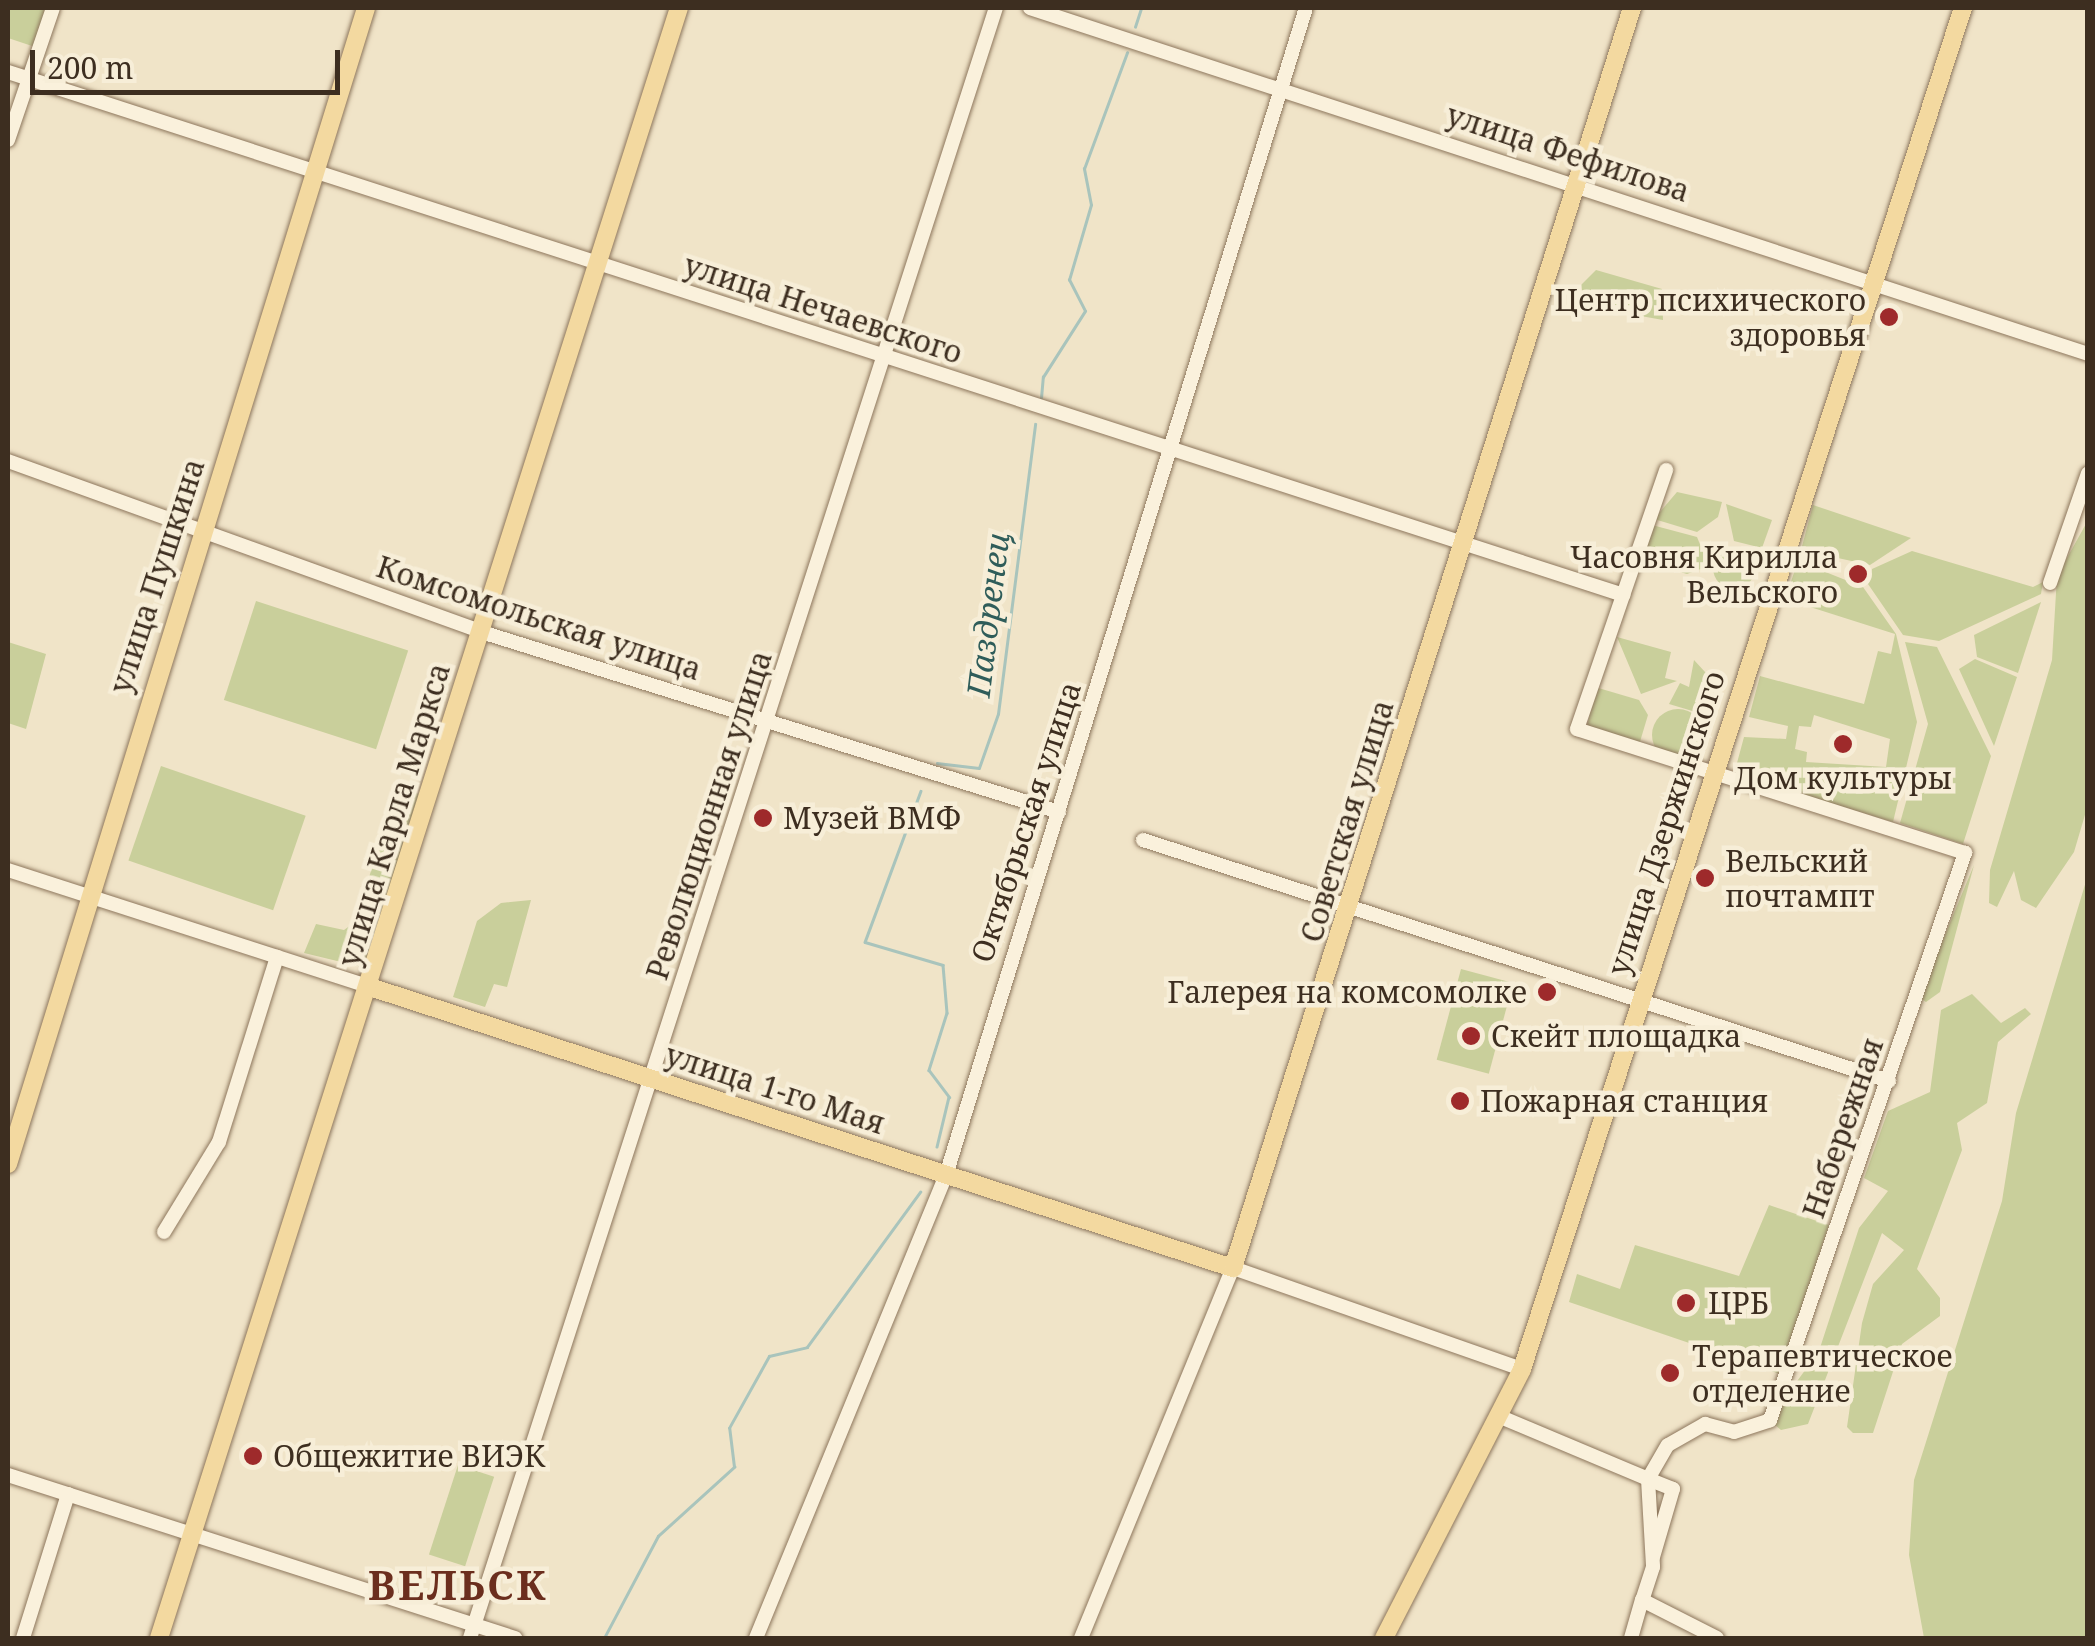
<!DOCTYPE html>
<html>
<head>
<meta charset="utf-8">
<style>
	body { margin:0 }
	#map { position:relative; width:2095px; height:1646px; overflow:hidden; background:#f0e4c8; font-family:"Noto Serif",serif }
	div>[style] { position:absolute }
	.green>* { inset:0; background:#c9cf9b; transform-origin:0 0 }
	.round { border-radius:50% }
	.stream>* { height:2.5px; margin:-1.25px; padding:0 1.25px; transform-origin:1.25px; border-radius:1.25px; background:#a9c4bc }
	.roads { filter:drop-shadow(0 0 2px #8d765c) drop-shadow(0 0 2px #8d765c) }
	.minor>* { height:14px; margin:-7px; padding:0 7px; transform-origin:7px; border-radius:7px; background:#faf1dc }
	.major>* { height:18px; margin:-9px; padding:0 9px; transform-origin:9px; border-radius:9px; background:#f3d9a0 }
	.dots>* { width:28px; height:28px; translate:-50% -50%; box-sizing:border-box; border:5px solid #f7eed8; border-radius:50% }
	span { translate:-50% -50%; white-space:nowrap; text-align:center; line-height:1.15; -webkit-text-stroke:9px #f7eed8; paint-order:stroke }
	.street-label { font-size:30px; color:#3d2e20 }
	.poi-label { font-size:30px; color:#3d2e20 }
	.right { translate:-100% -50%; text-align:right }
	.left { translate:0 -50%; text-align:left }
	.water-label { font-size:32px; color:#2f5d5a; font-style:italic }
	.district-label { font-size:40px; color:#6b2e1e; font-weight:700; letter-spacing:2.5px }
	.frame { position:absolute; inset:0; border:10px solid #3d2e20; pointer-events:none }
	.scale { position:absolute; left:30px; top:50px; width:310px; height:45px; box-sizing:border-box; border:5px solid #3d2e20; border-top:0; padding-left:12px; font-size:30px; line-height:35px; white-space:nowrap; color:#3d2e20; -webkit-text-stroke:8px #f7eed8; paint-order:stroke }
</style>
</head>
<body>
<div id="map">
	<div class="green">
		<div style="clip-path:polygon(8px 8px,54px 8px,35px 47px,8px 38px)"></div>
		<div style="clip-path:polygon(1596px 270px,1662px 289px,1663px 320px,1585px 306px,1581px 285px)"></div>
		<div style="clip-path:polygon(1677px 492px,1722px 502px,1718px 517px,1697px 532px,1654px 519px)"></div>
		<div style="clip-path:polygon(1726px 504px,1772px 520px,1762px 548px,1734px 541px)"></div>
		<div style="clip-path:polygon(1813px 505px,1911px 538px,1870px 565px,1801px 550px)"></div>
		<div style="clip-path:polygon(2087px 522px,2087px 808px,2074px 852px,2036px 908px,2021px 900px,2014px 871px,1997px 907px,1989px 903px,1990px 870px,2052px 660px,2057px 576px)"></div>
		<div style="clip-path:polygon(1652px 525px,1697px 537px,1709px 566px,1687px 574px,1640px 560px)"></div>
		<div class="round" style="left:1713px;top:547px;width:42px;height:42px"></div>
		<div style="clip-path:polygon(1912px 551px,2033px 587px,2043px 582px,2041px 594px,1939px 641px,1903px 635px,1868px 584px,1872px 569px)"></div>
		<div style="clip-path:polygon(evenodd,1798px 561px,1863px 587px,1896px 634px,1917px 722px,1893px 822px,1734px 774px,1744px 737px,1786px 739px,1788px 726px,1749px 717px,1760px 676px,1864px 704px,1878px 651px,1891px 654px,1895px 634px,1785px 599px,1798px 561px,1814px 715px,1890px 739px,1886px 767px,1806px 762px,1807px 752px,1795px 749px,1799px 726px,1811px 727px,1814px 715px)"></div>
		<div style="left:256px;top:601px;width:160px;height:104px;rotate:18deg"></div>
		<div style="clip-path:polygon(2041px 602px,2018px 673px,1977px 657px,1974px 635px)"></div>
		<div style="clip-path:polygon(1617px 637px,1671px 652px,1665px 678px,1677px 681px,1641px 694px)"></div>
		<div style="clip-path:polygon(8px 642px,46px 654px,26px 729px,8px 723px)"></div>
		<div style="clip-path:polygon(1905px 642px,1937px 647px,1991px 756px,1963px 844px,1900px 823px,1928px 724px)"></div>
		<div style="clip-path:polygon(1975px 659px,2017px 677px,1994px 746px,1959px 669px)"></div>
		<div style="clip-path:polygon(1694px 660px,1717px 685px,1709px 716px,1669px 704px,1680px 683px,1689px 687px)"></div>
		<div style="clip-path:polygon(1595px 687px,1639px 700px,1648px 715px,1639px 745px,1587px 728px)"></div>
		<div class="round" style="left:1652px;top:709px;width:52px;height:52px"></div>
		<div style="left:161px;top:766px;width:153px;height:100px;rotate:19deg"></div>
		<div style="clip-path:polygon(406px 786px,421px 796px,373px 956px,362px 967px,304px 953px,316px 924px,344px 930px,355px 922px,396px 791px)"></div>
		<div style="clip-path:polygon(1974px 865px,1940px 992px,1926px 1002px,1919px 997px)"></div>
		<div style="clip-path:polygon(2087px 878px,2087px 1638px,1924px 1638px,1909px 1555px,1914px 1480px,2002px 1201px,2016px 1113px)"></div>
		<div style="clip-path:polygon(531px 900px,507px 987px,494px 984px,485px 1007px,453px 997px,477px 921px,501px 903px)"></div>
		<div style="left:1461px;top:969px;width:54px;height:94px;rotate:15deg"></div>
		<div style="clip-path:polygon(1972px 994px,2001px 1023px,2025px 1008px,2031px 1014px,1998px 1042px,1987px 1103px,1957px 1123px,1962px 1150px,1917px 1269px,1940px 1298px,1940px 1316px,1902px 1344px,1873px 1433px,1853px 1433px,1847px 1427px,1862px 1323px,1873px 1284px,1904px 1250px,1882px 1233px,1808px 1424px,1781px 1430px,1774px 1424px,1779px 1406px,1819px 1351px,1859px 1228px,1888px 1191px,1864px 1178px,1888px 1111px,1930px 1092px,1941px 1010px)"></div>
		<div style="clip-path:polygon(1769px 1205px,1829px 1225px,1780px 1374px,1569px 1302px,1577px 1274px,1620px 1289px,1635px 1245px,1739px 1276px)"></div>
		<div style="left:458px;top:1465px;width:38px;height:94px;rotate:18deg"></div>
	</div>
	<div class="stream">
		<div style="left:1135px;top:27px;width:20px;rotate:-72deg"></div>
		<div style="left:1041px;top:398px;width:21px;rotate:-85deg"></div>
		<div style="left:1043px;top:377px;width:78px;rotate:-57.5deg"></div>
		<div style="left:1085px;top:311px;width:35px;rotate:-117deg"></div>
		<div style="left:1069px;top:280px;width:78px;rotate:-73.7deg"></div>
		<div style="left:1091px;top:205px;width:37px;rotate:-101deg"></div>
		<div style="left:1084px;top:169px;width:124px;rotate:-69.7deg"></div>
		<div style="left:937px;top:763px;width:42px;rotate:6.8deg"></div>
		<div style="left:979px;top:768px;width:57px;rotate:-70.6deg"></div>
		<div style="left:998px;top:714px;width:292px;rotate:-82.7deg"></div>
		<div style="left:921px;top:791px;width:161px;rotate:110.3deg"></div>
		<div style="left:865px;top:942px;width:81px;rotate:16.4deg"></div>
		<div style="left:943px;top:965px;width:48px;rotate:85.2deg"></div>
		<div style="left:947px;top:1013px;width:60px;rotate:107.5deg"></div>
		<div style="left:929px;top:1070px;width:34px;rotate:53deg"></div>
		<div style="left:949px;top:1097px;width:51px;rotate:103.5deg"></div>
		<div style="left:604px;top:1638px;width:115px;rotate:-62.1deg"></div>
		<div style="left:658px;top:1536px;width:103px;rotate:-42.2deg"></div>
		<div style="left:734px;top:1467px;width:39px;rotate:-97deg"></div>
		<div style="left:729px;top:1428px;width:82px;rotate:-60.9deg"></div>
		<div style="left:769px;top:1356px;width:39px;rotate:-13deg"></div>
		<div style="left:807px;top:1347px;width:192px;rotate:-53.9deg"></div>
	</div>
	<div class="roads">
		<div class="minor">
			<div style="left:1030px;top:8px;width:1113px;rotate:18.11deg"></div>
			<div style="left:8px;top:72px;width:1698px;rotate:17.94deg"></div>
			<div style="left:8px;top:140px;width:139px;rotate:-71.2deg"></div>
			<div style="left:8px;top:461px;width:513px;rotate:19.81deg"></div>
			<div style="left:491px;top:635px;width:595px;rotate:17.31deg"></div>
			<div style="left:2050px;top:583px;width:116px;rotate:-70.9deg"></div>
			<div style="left:1143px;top:840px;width:784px;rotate:17.9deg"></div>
			<div style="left:8px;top:870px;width:380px;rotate:17.9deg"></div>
			<div style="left:164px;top:1232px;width:105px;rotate:-58.6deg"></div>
			<div style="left:219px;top:1142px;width:194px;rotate:-72.6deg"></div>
			<div style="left:1503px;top:1418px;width:157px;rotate:22.8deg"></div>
			<div style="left:1648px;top:1479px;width:88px;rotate:86.7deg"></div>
			<div style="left:1653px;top:1567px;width:35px;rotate:108deg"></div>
			<div style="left:1642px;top:1600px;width:84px;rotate:26.9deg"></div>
			<div style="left:8px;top:1475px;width:533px;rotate:17.82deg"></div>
			<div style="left:1653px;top:1557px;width:71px;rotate:-73.6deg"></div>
			<div style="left:1673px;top:1489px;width:27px;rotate:-158deg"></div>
			<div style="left:1648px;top:1479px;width:39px;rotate:-60deg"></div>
			<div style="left:1668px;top:1445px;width:43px;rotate:-29.6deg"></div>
			<div style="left:1705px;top:1424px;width:30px;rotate:15deg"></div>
			<div style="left:1734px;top:1432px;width:38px;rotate:-18deg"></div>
			<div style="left:1770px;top:1420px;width:600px;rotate:-71.02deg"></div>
			<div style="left:1965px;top:853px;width:407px;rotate:-162.3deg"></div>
			<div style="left:1577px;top:729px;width:274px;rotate:-71deg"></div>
			<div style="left:23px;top:1638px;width:151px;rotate:-72.6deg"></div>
			<div style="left:470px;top:1638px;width:1713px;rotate:-72.12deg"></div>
			<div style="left:756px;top:1638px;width:500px;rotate:-67.69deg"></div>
			<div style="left:946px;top:1175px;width:1221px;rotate:-72.86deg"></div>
			<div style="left:1081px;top:1638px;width:400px;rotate:-67.7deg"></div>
			<div style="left:1233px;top:1268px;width:306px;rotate:19.3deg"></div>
			<div style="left:1631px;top:1638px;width:40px;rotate:-74deg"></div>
		</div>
		<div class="major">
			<div style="left:370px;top:987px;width:908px;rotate:18.04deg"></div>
			<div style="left:1233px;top:1268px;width:1322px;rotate:-72.43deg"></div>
			<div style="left:8px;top:1164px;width:1210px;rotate:-72.79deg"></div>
			<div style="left:159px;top:1638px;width:1711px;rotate:-72.31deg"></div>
			<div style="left:1384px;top:1638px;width:302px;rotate:-62.8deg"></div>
			<div style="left:1522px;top:1369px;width:1431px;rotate:-72.05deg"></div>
		</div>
	</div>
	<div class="dots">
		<div style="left:1889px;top:317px;background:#9e2a2b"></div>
		<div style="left:1858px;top:574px;background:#9e2a2b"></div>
		<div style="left:1843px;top:744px;background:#9e2a2b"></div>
		<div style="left:763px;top:818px;background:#9e2a2b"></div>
		<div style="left:1705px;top:878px;background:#9e2a2b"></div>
		<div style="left:1547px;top:992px;background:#9e2a2b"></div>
		<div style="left:1471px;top:1036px;background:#9e2a2b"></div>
		<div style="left:1460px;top:1101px;background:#9e2a2b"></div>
		<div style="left:1686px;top:1303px;background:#9e2a2b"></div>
		<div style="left:1670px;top:1373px;background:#9e2a2b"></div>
		<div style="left:253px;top:1456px;background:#9e2a2b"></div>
	</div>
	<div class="street-label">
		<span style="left:1568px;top:153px;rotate:18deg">улица Фефилова</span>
		<span style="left:823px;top:309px;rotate:18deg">улица Нечаевского</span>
		<span style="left:157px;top:576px;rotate:-72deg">улица Пушкина</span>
		<span style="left:539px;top:618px;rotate:18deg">Комсомольская улица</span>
		<span style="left:394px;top:815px;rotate:-73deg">улица Карла Маркса</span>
		<span style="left:709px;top:815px;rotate:-72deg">Революционная улица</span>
		<span style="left:1347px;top:821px;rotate:-73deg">Советская улица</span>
		<span style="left:1026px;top:822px;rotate:-72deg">Октябрьская улица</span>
		<span style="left:1666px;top:823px;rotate:-72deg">улица Дзержинского</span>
		<span style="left:775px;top:1089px;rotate:18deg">улица 1-го Мая</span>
		<span style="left:1843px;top:1128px;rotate:-71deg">Набережная</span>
	</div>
	<div class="poi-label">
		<span class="right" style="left:1866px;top:317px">Центр психического<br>здоровья</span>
		<span class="right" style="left:1838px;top:574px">Часовня Кирилла<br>Вельского</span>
		<span style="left:1843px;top:778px">Дом культуры</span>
		<span class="left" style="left:783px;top:818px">Музей ВМФ</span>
		<span class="left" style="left:1725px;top:878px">Вельский<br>почтампт</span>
		<span class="right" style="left:1527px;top:992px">Галерея на комсомолке</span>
		<span class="left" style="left:1491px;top:1036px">Скейт площадка</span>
		<span class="left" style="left:1480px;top:1101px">Пожарная станция</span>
		<span class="left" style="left:1708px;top:1303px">ЦРБ</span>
		<span class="left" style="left:1692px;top:1373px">Терапевтическое<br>отделение</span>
		<span class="left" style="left:273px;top:1456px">Общежитие ВИЭК</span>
	</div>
	<div class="water-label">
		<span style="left:988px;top:615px;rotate:-83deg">Паздренец</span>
	</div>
	<div class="district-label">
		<span style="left:458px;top:1585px">ВЕЛЬСК</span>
	</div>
	<div class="frame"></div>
	<div class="scale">200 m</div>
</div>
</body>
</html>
